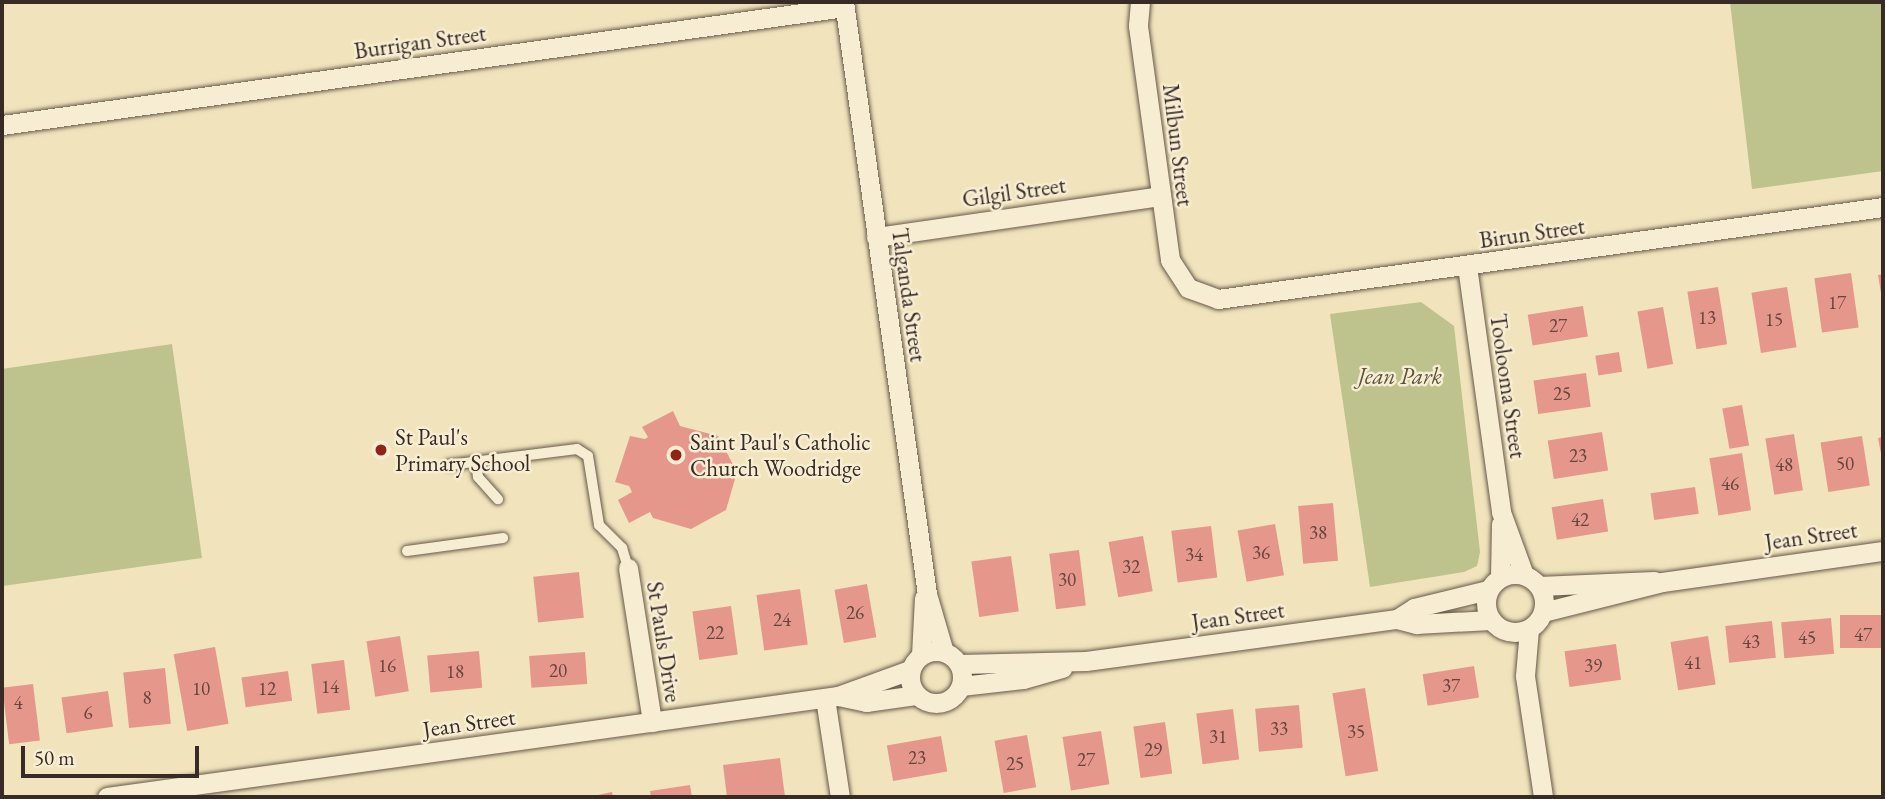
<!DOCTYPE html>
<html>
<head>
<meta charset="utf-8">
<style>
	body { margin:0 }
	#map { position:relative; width:1885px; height:799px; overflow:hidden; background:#f1e4bc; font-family:"EB Garamond",serif }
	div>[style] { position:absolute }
	.green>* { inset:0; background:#bec28d }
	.building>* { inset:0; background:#e6978b; transform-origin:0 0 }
	.roads { filter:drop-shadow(0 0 2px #66594b) drop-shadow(0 0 2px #66594b) }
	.lane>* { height:10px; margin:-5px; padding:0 5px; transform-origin:5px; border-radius:5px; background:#f6edd3 }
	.street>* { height:19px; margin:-9.5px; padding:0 9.5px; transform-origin:9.5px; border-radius:9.5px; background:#f6edd3 }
	.street>.ring { margin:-9.5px; padding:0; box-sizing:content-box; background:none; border:19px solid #f6edd3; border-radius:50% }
	.dots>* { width:19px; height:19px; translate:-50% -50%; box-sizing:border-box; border:4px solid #f6edd3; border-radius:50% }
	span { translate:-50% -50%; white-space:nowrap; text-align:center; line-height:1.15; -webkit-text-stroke:5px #f6edd3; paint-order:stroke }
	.number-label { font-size:19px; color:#64463e }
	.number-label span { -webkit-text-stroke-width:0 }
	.street-label { font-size:23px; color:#382b25 }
	.park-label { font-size:23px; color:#5a513f; font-style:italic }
	.poi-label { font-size:23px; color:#382b25 }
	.left { translate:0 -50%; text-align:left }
	.frame { position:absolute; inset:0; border:4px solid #382b25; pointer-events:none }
	.scale { position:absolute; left:21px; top:746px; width:178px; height:32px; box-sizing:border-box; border:4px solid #382b25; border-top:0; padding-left:9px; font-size:21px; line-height:24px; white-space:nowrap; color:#382b25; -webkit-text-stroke:5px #f6edd3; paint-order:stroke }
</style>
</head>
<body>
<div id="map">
	<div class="green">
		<div style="clip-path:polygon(1730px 2px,1883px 2px,1883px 171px,1752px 189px)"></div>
		<div style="clip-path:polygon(1421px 302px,1454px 326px,1480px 552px,1477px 566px,1464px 572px,1370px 587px,1330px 314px)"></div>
		<div style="clip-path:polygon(172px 344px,202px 558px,3px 586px,2px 369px)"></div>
	</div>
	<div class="building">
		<div style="left:1851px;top:273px;width:55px;height:37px;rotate:82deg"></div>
		<div style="clip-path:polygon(1883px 274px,1883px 299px,1882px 299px,1878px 275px)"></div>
		<div style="left:1718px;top:287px;width:58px;height:31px;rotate:81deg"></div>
		<div style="left:1787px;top:287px;width:61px;height:36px;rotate:81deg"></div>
		<div style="left:1583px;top:306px;width:31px;height:56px;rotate:81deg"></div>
		<div style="left:1663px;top:307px;width:58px;height:26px;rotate:80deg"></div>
		<div style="left:1619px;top:352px;width:20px;height:24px;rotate:81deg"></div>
		<div style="left:1586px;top:373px;width:34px;height:53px;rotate:82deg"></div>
		<div style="left:1742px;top:405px;width:41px;height:20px;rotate:80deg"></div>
		<div style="clip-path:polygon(673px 411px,680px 426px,718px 436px,737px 472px,726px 510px,691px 529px,653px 518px,650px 512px,629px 523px,618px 500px,632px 492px,629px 486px,615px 482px,630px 436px,645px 439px,648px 437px,642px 427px)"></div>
		<div style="left:1602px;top:432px;width:39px;height:55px;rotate:81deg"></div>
		<div style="left:1794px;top:434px;width:57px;height:29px;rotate:81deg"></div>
		<div style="left:1862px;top:436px;width:50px;height:42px;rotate:81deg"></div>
		<div style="clip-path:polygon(1883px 437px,1883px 459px,1882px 459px,1878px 438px)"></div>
		<div style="left:1742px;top:453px;width:58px;height:33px;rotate:81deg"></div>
		<div style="left:1695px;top:487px;width:27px;height:45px;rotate:82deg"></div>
		<div style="left:1603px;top:499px;width:33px;height:52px;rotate:81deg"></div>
		<div style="left:1333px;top:503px;width:58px;height:35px;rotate:85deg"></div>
		<div style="left:1275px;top:524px;width:52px;height:38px;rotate:80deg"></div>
		<div style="left:1211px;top:526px;width:52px;height:40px;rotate:83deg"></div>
		<div style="left:1143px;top:536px;width:56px;height:35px;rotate:80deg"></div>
		<div style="left:1079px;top:550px;width:56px;height:30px;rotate:83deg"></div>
		<div style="left:1011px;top:556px;width:56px;height:40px;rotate:82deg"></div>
		<div style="left:579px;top:572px;width:46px;height:46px;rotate:84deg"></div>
		<div style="left:867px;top:584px;width:54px;height:33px;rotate:80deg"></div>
		<div style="left:800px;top:589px;width:56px;height:44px;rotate:82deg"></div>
		<div style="left:731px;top:606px;width:49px;height:39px;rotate:82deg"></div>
		<div style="left:1883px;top:615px;width:33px;height:43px;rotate:90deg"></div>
		<div style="left:1831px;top:618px;width:36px;height:50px;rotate:85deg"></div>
		<div style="left:1772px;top:621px;width:37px;height:47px;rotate:84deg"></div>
		<div style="left:400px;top:636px;width:56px;height:34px;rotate:81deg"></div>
		<div style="left:1708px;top:636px;width:49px;height:38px;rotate:81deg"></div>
		<div style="left:1616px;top:644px;width:36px;height:52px;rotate:82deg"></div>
		<div style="left:215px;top:647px;width:78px;height:42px;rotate:80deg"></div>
		<div style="left:479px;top:651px;width:37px;height:52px;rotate:85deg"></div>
		<div style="left:585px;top:652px;width:32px;height:56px;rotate:86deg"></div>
		<div style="left:344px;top:660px;width:50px;height:33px;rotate:83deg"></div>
		<div style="left:1474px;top:666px;width:32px;height:52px;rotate:81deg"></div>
		<div style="left:165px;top:668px;width:56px;height:42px;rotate:84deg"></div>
		<div style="left:288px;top:671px;width:30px;height:47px;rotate:82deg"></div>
		<div style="left:33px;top:684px;width:57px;height:31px;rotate:83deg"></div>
		<div style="left:1365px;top:688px;width:84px;height:33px;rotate:81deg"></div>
		<div style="left:108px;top:691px;width:36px;height:47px;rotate:82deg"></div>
		<div style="left:1299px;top:705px;width:43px;height:44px;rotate:85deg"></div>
		<div style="left:1233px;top:709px;width:51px;height:37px;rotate:83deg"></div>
		<div style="left:1165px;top:722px;width:52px;height:32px;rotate:82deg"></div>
		<div style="left:1101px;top:731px;width:54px;height:39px;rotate:81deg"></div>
		<div style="left:1027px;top:735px;width:53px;height:33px;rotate:80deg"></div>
		<div style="left:941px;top:736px;width:36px;height:55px;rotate:80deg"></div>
		<div style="clip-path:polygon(780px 758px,785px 797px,727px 797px,723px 765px)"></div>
		<div style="clip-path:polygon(690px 785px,692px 797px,651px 797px,650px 791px)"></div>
		<div style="clip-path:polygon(612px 792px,613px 797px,593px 797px,593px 796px)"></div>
	</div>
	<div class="roads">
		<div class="lane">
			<div style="left:476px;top:461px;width:16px;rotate:83deg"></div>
			<div style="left:478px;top:477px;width:30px;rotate:48deg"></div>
			<div style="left:449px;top:465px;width:129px;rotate:-7.1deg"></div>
			<div style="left:577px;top:449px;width:13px;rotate:32deg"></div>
			<div style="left:588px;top:456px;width:70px;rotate:80.9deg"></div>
			<div style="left:599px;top:525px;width:33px;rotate:45deg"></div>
			<div style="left:622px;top:548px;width:21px;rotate:73deg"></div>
			<div style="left:407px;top:551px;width:97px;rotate:-7.7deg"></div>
		</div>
		<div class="street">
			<div style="left:844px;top:2px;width:598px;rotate:82.02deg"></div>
			<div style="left:927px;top:594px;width:60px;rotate:73.7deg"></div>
			<div style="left:1140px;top:2px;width:24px;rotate:95deg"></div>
			<div style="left:1138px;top:26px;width:236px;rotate:82.2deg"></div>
			<div style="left:1170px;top:260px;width:33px;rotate:57deg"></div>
			<div style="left:1188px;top:288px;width:32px;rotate:20deg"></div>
			<div style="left:1218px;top:299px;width:671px;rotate:-7.88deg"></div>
			<div style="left:2px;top:125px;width:851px;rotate:-7.97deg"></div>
			<div style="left:876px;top:237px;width:286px;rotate:-8.2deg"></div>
			<div style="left:1467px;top:266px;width:248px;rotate:82.1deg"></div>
			<div style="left:1501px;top:512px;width:67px;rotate:69.9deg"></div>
			<div style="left:628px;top:568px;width:156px;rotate:81.1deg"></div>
			<div class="ring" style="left:1486px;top:574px;width:39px;height:39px"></div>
			<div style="left:1500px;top:577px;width:53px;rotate:-88.9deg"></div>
			<div style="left:1539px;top:586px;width:115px;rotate:-2.5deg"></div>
			<div style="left:1543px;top:612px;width:123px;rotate:-14.1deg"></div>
			<div style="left:1662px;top:582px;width:223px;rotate:-8deg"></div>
			<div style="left:1397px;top:619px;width:20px;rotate:-33deg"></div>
			<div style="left:1414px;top:608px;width:76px;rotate:-13.7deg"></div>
			<div style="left:1529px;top:629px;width:47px;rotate:94.9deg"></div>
			<div style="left:1525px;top:676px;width:122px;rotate:81.5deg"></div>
			<div class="ring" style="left:910px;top:651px;width:33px;height:33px"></div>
			<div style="left:921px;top:655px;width:57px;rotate:-87deg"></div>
			<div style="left:959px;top:664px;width:127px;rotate:-1.4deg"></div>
			<div style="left:1086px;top:661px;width:314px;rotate:-7.7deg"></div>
			<div style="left:1397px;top:619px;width:20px;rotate:15deg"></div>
			<div style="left:1416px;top:624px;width:75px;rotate:-3.1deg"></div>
			<div style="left:961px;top:686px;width:62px;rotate:-6.4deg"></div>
			<div style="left:1023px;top:679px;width:41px;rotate:-15.8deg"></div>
			<div style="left:838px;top:696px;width:29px;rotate:12deg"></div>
			<div style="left:866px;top:702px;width:50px;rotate:-8deg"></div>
			<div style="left:825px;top:698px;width:100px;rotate:81.4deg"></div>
			<div style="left:107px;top:797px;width:738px;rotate:-7.87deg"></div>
			<div style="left:838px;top:696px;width:77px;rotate:-19.9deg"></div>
		</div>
	</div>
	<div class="dots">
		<div style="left:381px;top:450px;background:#8f2418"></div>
		<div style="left:676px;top:455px;background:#8f2418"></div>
	</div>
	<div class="number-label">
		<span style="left:1837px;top:303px">17</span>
		<span style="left:1707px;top:318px">13</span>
		<span style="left:1774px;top:320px">15</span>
		<span style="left:1558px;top:326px">27</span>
		<span style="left:1562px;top:394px">25</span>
		<span style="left:1578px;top:456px">23</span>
		<span style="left:1845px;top:464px">50</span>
		<span style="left:1784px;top:465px">48</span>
		<span style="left:1730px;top:484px">46</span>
		<span style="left:1580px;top:520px">42</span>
		<span style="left:1318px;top:533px">38</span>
		<span style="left:1261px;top:553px">36</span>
		<span style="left:1194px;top:555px">34</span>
		<span style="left:1131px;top:567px">32</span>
		<span style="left:1067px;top:580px">30</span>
		<span style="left:855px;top:613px">26</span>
		<span style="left:782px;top:620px">24</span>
		<span style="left:715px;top:633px">22</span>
		<span style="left:1863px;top:635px">47</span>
		<span style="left:1807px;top:638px">45</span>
		<span style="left:1751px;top:642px">43</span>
		<span style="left:1693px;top:663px">41</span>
		<span style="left:387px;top:666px">16</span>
		<span style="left:1593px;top:666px">39</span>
		<span style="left:558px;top:671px">20</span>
		<span style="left:455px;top:672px">18</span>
		<span style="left:1451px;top:686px">37</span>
		<span style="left:330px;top:687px">14</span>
		<span style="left:201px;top:689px">10</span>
		<span style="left:267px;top:689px">12</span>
		<span style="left:147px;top:698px">8</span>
		<span style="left:18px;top:703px">4</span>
		<span style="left:88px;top:713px">6</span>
		<span style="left:1279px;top:729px">33</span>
		<span style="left:1356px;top:732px">35</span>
		<span style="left:1218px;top:737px">31</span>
		<span style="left:1153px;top:750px">29</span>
		<span style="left:917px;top:758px">23</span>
		<span style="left:1086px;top:760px">27</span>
		<span style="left:1015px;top:764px">25</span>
	</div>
	<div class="street-label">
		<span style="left:420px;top:42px;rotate:-8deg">Burrigan Street</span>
		<span style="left:1178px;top:145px;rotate:83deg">Milbun Street</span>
		<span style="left:1014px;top:192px;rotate:-8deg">Gilgil Street</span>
		<span style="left:1532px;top:233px;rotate:-8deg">Birun Street</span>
		<span style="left:909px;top:295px;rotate:82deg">Talganda Street</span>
		<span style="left:1508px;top:386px;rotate:82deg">Toolooma Street</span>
		<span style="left:1811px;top:536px;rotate:-8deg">Jean Street</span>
		<span style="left:1238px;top:616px;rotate:-8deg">Jean Street</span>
		<span style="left:664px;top:642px;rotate:81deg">St Pauls Drive</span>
		<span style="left:469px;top:723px;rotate:-8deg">Jean Street</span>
	</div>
	<div class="park-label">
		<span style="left:1400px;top:376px">Jean Park</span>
	</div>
	<div class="poi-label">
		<span class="left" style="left:395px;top:450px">St Paul's<br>Primary School</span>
		<span class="left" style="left:690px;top:455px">Saint Paul's Catholic<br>Church Woodridge</span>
	</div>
	<div class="frame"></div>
	<div class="scale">50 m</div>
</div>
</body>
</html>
